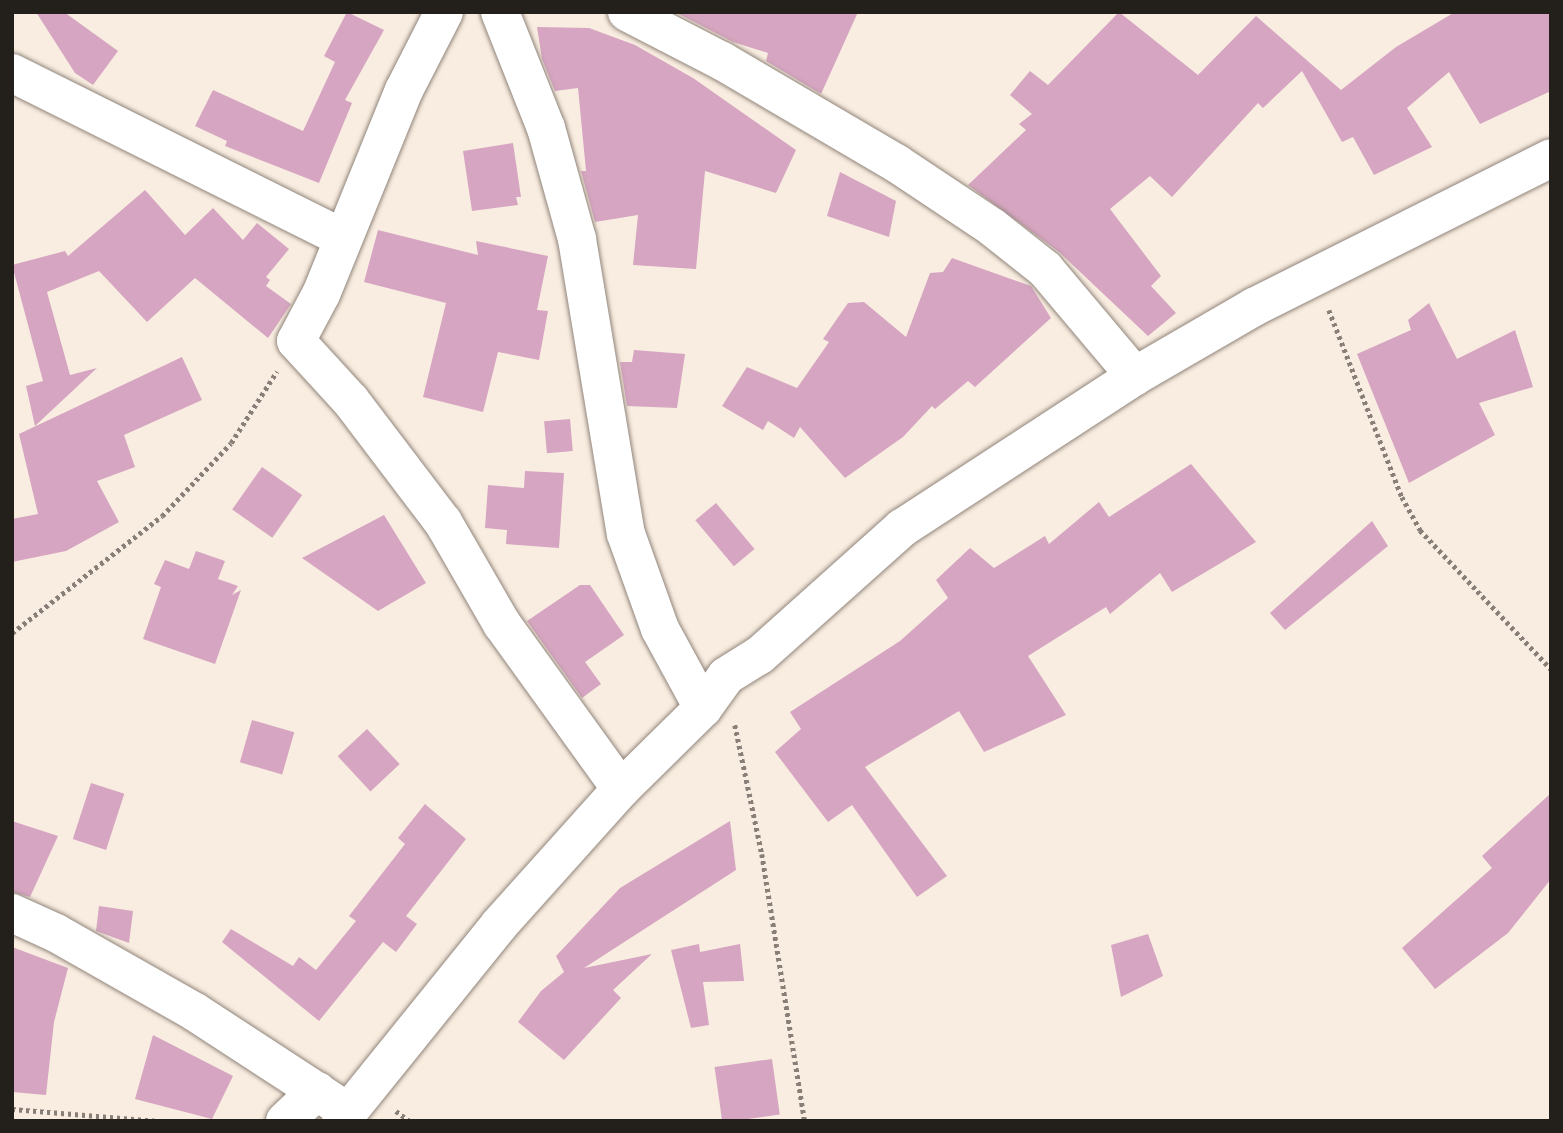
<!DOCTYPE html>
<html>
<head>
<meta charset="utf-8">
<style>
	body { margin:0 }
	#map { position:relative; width:1563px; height:1133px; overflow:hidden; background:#f9ede1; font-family:Barlow,sans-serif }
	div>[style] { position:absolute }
	.building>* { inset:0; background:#d6a5c1; transform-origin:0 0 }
	.path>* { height:4.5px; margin-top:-2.25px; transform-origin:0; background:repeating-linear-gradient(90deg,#888078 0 3.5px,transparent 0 7px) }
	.roads { filter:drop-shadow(0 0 2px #91857b) drop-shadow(0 0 2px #91857b) }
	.minor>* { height:38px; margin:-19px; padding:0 19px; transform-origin:19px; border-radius:19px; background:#fff }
	.tertiary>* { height:38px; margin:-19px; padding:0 19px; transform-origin:19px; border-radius:19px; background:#fff }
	span { translate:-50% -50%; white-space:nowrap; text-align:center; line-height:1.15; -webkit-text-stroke:5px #fefcfa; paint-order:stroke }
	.frame { position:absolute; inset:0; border:14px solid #231f1a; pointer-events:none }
</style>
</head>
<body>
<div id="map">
	<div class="building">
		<div style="clip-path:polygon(36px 12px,64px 12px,118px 51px,93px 85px,75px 73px)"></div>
		<div style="clip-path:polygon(347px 12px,384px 30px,345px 100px,352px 103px,319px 183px,225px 146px,227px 141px,195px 126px,213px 90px,303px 131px,335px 62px,324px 56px)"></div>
		<div style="clip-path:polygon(675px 12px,858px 12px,821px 94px,766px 61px,768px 53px,733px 42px)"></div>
		<div style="clip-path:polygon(1119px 12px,1198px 75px,1256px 16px,1341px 90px,1396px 47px,1455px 12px,1551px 12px,1551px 91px,1480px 124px,1449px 72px,1407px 108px,1432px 147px,1374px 175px,1353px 137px,1342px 142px,1302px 71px,1263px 108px,1258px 103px,1172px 197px,1150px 176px,1110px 209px,1161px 276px,1151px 286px,1176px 313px,1148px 336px,1059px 252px,968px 185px,1026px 130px,1019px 124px,1032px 114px,1010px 95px,1030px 71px,1048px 85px)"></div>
		<div style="clip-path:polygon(537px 27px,589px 28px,635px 45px,693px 78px,796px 150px,776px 193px,705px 171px,696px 269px,633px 265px,638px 215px,595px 222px,581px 171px,586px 171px,578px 88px,555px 91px,542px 59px)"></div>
		<div style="clip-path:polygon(513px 143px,521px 197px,516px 197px,518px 205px,472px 211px,463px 151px)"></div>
		<div style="clip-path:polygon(840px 172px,896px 201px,889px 237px,827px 216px)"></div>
		<div style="clip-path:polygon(145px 190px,185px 235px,213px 208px,243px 240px,257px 223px,289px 249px,266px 277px,270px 280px,266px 286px,291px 304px,268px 338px,195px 278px,147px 322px,99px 271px,47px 292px,70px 375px,97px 368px,35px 426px,26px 386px,43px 381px,12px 265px,65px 251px,68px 256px)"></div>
		<div style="clip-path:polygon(378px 230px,478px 255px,476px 241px,548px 256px,537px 310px,548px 311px,539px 360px,498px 352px,483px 412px,423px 397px,446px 303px,364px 282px)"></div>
		<div style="clip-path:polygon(952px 258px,1031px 286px,1051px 318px,975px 387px,968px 381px,935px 409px,932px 406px,903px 437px,845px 478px,800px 427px,794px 438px,768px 421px,763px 430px,722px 406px,747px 367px,797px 388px,829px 342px,823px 339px,848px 303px,864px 302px,906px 337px,930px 273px,943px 272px)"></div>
		<div style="clip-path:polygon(1429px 303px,1457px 359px,1515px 330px,1533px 387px,1479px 403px,1495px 435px,1409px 483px,1357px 354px,1411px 330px,1408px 320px)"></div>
		<div style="clip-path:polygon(634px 350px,685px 354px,677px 408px,627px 406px,620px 362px,632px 362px)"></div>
		<div style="clip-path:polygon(182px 357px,202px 400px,124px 435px,135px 467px,97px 481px,119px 522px,66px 551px,12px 562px,12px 519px,38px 514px,19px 434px)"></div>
		<div style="left:570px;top:419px;width:32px;height:26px;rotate:85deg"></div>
		<div style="clip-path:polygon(1191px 464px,1256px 542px,1172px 592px,1160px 573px,1110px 614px,1106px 607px,1028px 656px,1066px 715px,984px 752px,959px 711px,865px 767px,947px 876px,917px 897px,852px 805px,828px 822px,775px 752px,801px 729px,790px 712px,900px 641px,948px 598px,936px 580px,970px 548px,994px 568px,1045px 536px,1049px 544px,1099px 502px,1109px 517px)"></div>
		<div style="left:262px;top:467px;width:49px;height:52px;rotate:35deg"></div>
		<div style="clip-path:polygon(525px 471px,564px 473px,559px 548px,506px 544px,507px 530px,485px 528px,488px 485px,524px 488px)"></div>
		<div style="left:716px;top:503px;width:60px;height:27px;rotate:50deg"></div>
		<div style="clip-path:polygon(384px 515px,426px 583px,378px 611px,302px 558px)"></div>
		<div style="clip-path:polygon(1372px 521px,1388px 546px,1285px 630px,1270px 613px)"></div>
		<div style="clip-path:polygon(196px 551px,225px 561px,218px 579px,238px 586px,232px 595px,241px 590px,215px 664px,143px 639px,161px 587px,154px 584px,165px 560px,189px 569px)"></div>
		<div style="clip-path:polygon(580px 585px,590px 585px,624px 635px,585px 662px,601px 684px,582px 698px,527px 621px)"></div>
		<div style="left:252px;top:720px;width:44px;height:44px;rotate:16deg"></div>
		<div style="left:367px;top:729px;width:48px;height:40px;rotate:47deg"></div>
		<div style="left:91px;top:783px;width:35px;height:59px;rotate:18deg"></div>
		<div style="clip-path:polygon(1551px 793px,1551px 879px,1508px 933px,1435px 989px,1402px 948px,1492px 868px,1482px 856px)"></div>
		<div style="clip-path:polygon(425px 804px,466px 839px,406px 916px,417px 924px,396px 952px,383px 942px,319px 1021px,222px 942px,231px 929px,293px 966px,299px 957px,316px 970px,356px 921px,349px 916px,405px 844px,398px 838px)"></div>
		<div style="clip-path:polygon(12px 821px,58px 836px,30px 897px,12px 892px)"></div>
		<div style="clip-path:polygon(730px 821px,736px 870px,584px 968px,652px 954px,613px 990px,621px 998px,564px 1060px,518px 1022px,541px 991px,564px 972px,556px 956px,620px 888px)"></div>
		<div style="clip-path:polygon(99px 906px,133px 911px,129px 943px,96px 931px)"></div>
		<div style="clip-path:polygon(1148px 934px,1163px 976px,1121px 997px,1111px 945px)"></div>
		<div style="clip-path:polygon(699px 944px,700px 952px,740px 944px,744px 981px,703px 982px,709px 1025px,691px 1028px,671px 950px)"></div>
		<div style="clip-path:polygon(12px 947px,68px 968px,54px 1022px,46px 1095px,12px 1092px)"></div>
		<div style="clip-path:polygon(153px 1035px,233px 1076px,212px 1119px,135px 1099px)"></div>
		<div style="left:772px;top:1059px;width:56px;height:58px;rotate:82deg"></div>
	</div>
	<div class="path">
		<div style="left:1329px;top:310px;width:201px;rotate:68.7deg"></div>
		<div style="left:1402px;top:497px;width:38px;rotate:61deg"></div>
		<div style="left:1420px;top:530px;width:191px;rotate:46.7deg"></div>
		<div style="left:12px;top:633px;width:190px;rotate:-38deg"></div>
		<div style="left:162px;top:516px;width:100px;rotate:-46.6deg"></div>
		<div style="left:231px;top:443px;width:85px;rotate:-57.4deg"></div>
		<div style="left:735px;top:725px;width:132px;rotate:78.2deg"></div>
		<div style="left:762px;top:854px;width:270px;rotate:80.9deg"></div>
		<div style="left:12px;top:1109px;width:147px;rotate:4.7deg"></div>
		<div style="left:396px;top:1111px;width:17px;rotate:36deg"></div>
	</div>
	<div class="roads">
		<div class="minor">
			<div style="left:444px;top:12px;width:88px;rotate:117.1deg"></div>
			<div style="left:404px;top:90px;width:220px;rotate:112.1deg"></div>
			<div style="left:321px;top:294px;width:53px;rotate:118deg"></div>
			<div style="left:296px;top:341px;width:81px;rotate:47.5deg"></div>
			<div style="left:351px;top:401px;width:152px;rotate:52.8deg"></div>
			<div style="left:443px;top:522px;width:118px;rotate:60deg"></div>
			<div style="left:502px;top:624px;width:203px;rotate:54.2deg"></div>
			<div style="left:500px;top:12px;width:125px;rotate:68.4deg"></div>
			<div style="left:546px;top:128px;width:115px;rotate:74.4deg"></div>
			<div style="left:577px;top:239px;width:299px;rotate:80.6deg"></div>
			<div style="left:626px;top:534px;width:101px;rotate:70.3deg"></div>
			<div style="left:660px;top:629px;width:90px;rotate:61.4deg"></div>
			<div style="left:627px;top:12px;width:107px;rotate:27.3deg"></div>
			<div style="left:722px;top:61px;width:202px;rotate:30.4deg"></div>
			<div style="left:896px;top:163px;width:115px;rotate:33.7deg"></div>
			<div style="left:992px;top:227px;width:68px;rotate:38.4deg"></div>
			<div style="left:1045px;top:269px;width:140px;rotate:49.9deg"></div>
			<div style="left:12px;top:73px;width:368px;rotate:26.5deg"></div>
			<div style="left:12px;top:913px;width:48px;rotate:24.4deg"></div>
			<div style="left:56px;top:933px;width:160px;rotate:29.6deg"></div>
			<div style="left:195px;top:1012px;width:181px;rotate:33.1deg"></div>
			<div style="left:285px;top:1121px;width:44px;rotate:-43.2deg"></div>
		</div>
		<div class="tertiary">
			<div style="left:341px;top:1121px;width:252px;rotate:-51.1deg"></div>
			<div style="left:499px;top:925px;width:183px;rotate:-48.1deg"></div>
			<div style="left:621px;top:789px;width:115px;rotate:-44.6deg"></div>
			<div style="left:703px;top:708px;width:39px;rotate:-54deg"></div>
			<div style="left:726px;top:676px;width:40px;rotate:-32deg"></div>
			<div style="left:760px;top:655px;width:191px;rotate:-41.8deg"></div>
			<div style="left:902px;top:528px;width:278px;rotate:-33.1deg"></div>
			<div style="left:1135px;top:376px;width:138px;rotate:-30.1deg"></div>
			<div style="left:1254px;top:307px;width:332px;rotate:-26.6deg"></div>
		</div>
	</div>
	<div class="frame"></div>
</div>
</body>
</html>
